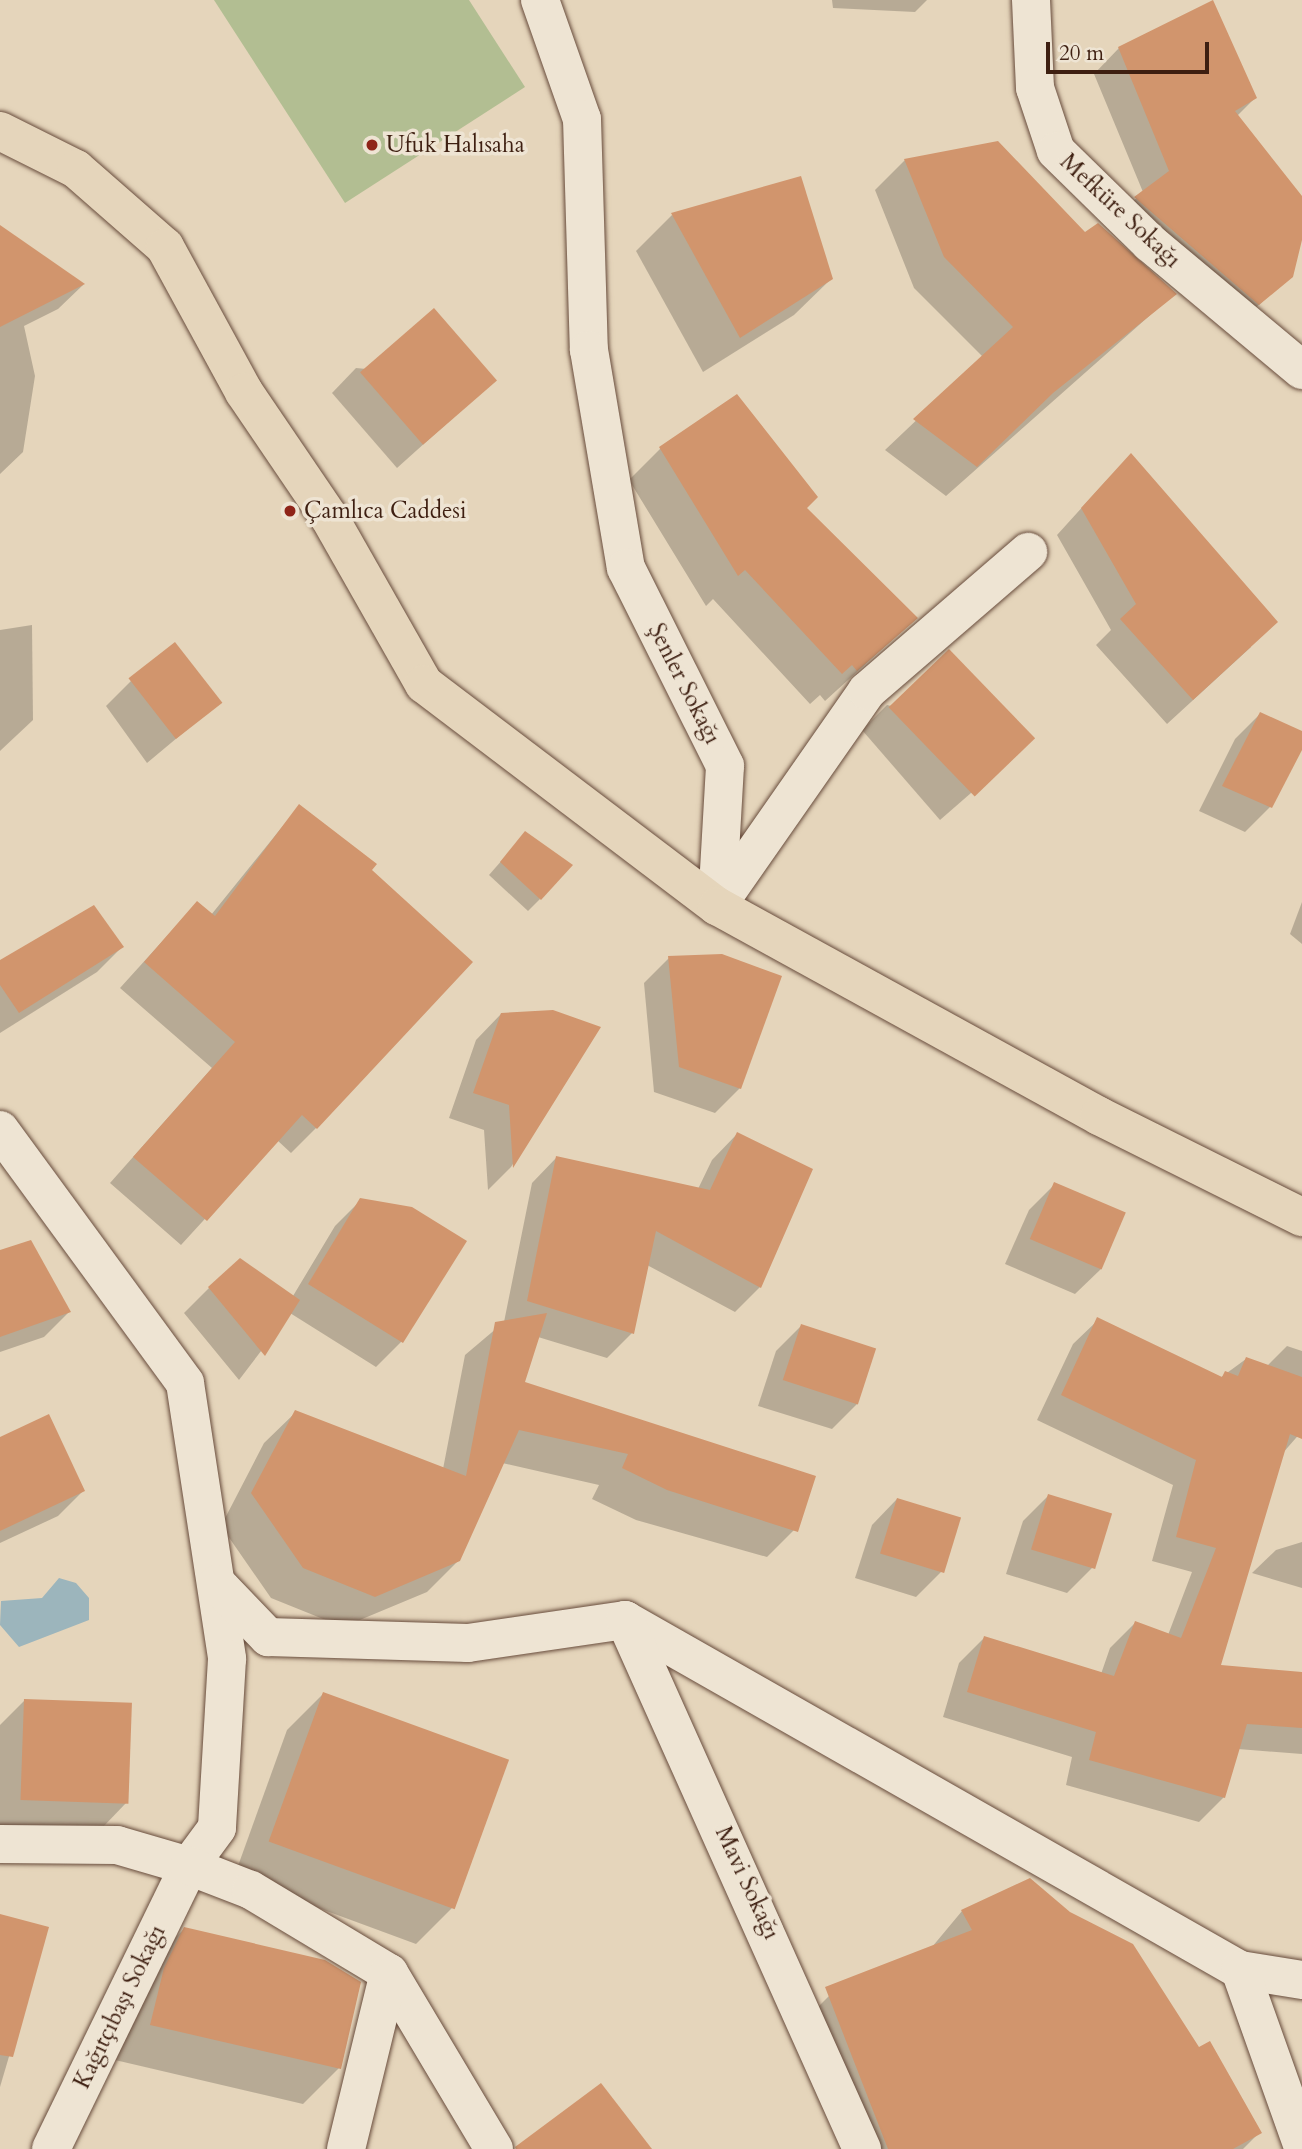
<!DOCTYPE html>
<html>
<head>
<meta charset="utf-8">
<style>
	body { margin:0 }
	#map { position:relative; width:1302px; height:2149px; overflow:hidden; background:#e5d5bb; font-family:Cardo,serif }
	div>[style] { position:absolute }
	.green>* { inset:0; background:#b2be92 }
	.water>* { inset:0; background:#9cb5bc }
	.shadow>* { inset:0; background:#0003 }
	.building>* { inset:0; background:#d1956d; transform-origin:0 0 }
	.roads { filter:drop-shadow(0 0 2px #684c3c) drop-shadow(0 0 2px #684c3c) }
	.minor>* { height:38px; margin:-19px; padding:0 19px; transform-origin:19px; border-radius:19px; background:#eee4d3 }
	.major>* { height:38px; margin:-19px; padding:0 19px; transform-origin:19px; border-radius:19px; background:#e5d5bb }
	.dots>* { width:19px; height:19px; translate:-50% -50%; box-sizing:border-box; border:4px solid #eee4d3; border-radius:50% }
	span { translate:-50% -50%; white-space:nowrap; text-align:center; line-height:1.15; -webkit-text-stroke:7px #eee4d3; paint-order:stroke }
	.poi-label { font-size:23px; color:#3e1f11 }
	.left { translate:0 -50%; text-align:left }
	.street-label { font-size:23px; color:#3e1f11 }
	.scale { position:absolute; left:1046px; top:42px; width:163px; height:32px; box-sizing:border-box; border:4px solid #3e1f11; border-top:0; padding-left:9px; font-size:21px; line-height:24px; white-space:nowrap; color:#3e1f11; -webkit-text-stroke:5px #eee4d3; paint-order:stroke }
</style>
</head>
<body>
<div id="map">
	<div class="green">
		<div style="clip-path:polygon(214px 0,469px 0,525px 87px,345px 203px)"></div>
	</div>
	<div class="water">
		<div style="clip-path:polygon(59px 1578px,76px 1583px,89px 1598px,89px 1620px,19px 1647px,0 1625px,1px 1601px,42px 1598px)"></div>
	</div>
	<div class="shadow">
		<div style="clip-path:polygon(832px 0,927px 0,915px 12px,833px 8px)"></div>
		<div style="clip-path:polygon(1119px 48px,1255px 98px,1237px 116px,1302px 198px,1291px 276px,1232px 329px,1110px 223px,1143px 192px,1094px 74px)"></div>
		<div style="clip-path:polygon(905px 160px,1085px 234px,1174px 294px,946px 496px,885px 450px,983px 357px,914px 288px,875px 190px)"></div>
		<div style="clip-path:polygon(672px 215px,831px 279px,794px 315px,703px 372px,636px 251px)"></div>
		<div style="clip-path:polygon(0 228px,83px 285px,58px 309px,24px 326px,35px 376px,23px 452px,0 474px)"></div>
		<div style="clip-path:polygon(356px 368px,494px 381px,397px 468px,332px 393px)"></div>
		<div style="clip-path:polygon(737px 396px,804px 508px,916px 618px,825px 701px,820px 695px,810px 704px,713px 599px,706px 606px,629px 480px,660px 449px)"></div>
		<div style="clip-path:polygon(1106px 481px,1251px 647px,1167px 724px,1096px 645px,1111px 630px,1057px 535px)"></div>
		<div style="clip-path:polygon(32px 625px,33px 720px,0 751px,0 630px)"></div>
		<div style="clip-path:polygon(131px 681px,220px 702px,147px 763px,106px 706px)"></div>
		<div style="clip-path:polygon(887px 705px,1033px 739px,940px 820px,862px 730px)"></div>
		<div style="clip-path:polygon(1260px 714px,1302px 733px,1302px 746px,1270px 807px,1245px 832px,1199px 811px,1235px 739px)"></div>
		<div style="clip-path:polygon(299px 806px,370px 871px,316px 1128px,291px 1153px,277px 1140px,181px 1245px,110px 1183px,212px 1068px,120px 988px,197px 903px,211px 915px)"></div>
		<div style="clip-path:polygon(525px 834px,540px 899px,528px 911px,489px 875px)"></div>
		<div style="clip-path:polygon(1302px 902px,1302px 944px,1290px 934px)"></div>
		<div style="clip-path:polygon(122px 947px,97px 972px,0 1033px,0 963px)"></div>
		<div style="clip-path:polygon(669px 958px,740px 1088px,715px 1113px,654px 1092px,644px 983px)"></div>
		<div style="clip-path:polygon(501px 1014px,598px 1028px,511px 1167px,488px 1190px,484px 1130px,449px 1118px,476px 1040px)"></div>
		<div style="clip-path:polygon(737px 1134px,760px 1287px,735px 1312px,647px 1265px,632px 1333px,607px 1358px,538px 1337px,523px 1383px,798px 1526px,767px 1557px,636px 1520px,592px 1499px,599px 1485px,502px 1463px,459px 1560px,427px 1592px,343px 1627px,271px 1598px,221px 1526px,264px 1443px,296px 1412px,443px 1469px,465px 1355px,504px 1322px,532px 1183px,557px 1157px,698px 1189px,712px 1160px)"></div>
		<div style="clip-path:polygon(1054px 1185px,1101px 1269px,1075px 1294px,1005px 1264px,1029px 1210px)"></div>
		<div style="clip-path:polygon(361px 1200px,464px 1242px,401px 1342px,376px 1367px,290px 1313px,239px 1380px,184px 1313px,209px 1288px,293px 1296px,335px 1226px)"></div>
		<div style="clip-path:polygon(0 1252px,69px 1312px,44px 1337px,0 1352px)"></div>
		<div style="clip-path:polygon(1098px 1320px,1220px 1378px,1246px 1359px,1267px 1366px,1287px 1346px,1302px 1351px,1302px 1431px,1282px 1454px,1218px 1667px,1302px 1673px,1302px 1754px,1238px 1749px,1224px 1797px,1199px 1822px,1066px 1785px,1072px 1757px,943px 1717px,959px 1663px,984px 1638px,1101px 1674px,1110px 1648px,1135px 1623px,1168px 1635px,1192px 1572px,1152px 1561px,1173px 1485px,1037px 1420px,1073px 1344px)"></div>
		<div style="clip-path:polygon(801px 1326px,858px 1403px,832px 1429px,758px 1406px,776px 1351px)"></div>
		<div style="clip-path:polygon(0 1439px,83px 1491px,58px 1516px,0 1543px)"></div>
		<div style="clip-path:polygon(1048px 1496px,1092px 1568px,1067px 1593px,1006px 1574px,1023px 1521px)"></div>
		<div style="clip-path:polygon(897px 1499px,941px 1572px,916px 1597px,855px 1578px,872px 1525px)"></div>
		<div style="clip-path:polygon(1302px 1542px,1302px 1588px,1252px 1573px,1276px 1550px)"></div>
		<div style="clip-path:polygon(323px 1694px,452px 1908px,416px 1944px,234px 1877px,287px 1730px)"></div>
		<div style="clip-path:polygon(24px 1701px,127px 1802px,102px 1828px,0 1825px,0 1725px)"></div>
		<div style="clip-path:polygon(962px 1911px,1199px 2050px,1260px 2132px,1243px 2149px,868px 2149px,812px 2013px,844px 1981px,932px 1947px)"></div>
		<div style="clip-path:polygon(0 1916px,47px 1928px,0 2087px)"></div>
		<div style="clip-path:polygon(184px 1929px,339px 2068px,303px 2104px,115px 2060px,148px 1965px)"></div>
	</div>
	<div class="building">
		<div style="clip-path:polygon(1213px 0,1257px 98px,1235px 111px,1302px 196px,1302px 240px,1293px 277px,1259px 305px,1134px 197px,1169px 171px,1118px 47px)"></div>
		<div style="clip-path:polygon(998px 141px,1085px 232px,1098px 223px,1177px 294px,1053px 393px,977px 467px,913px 419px,1013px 327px,944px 257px,904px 159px)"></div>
		<div style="clip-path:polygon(801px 176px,833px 279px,740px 338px,671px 213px)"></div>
		<div style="clip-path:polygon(0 225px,85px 284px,0 327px)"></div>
		<div style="left:434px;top:308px;width:96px;height:98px;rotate:49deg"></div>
		<div style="clip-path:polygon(737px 394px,818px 497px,807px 508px,918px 618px,857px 671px,852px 665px,842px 674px,745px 570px,738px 576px,659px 447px)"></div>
		<div style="clip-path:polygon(1131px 453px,1278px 622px,1193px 700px,1120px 619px,1136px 604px,1081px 508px)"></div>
		<div style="left:175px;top:642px;width:77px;height:59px;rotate:52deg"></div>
		<div style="left:949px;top:649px;width:124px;height:84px;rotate:46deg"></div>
		<div style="clip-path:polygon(1260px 712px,1302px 731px,1302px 750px,1272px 808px,1222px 786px)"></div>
		<div style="clip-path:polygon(299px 804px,377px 864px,372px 870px,473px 962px,317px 1129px,302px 1115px,207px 1221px,133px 1157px,235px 1042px,144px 962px,197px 901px,215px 916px)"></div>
		<div style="clip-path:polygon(525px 831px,573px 865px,541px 900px,500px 862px)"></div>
		<div style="clip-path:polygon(94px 905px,124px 947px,19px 1013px,0 985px,0 960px)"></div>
		<div style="clip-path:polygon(722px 954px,782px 976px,741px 1089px,679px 1067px,668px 956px)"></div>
		<div style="clip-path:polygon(553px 1010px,601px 1027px,513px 1168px,509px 1105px,473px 1093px,501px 1013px)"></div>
		<div style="clip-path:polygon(737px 1132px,813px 1169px,761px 1288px,656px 1231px,634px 1334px,527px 1301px,556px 1156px,710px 1190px)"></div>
		<div style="left:1054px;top:1182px;width:78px;height:62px;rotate:23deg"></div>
		<div style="clip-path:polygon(360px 1198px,412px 1207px,467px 1241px,403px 1343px,308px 1284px)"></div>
		<div style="clip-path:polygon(31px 1240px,71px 1312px,0 1337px,0 1250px)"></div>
		<div style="clip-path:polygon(240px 1258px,300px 1300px,265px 1356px,208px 1287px)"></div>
		<div style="clip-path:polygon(547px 1313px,525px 1382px,816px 1476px,798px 1532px,667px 1490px,622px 1468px,628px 1454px,519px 1430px,460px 1561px,375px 1597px,303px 1568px,251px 1493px,295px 1410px,466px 1476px,495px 1322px)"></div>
		<div style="clip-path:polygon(1097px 1317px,1222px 1377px,1225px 1371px,1238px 1376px,1246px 1357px,1302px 1377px,1302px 1439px,1290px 1434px,1221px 1665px,1302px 1672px,1302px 1728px,1247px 1724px,1225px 1798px,1089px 1760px,1096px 1732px,967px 1692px,984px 1636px,1114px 1676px,1135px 1621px,1181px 1638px,1216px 1548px,1176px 1537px,1196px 1460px,1061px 1395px)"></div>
		<div style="left:801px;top:1324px;width:79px;height:59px;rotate:18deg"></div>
		<div style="clip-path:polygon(49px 1414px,85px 1491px,0 1531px,0 1437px)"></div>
		<div style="left:1048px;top:1494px;width:67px;height:58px;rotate:17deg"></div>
		<div style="left:897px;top:1498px;width:67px;height:58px;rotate:17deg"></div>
		<div style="left:323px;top:1692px;width:198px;height:159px;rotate:20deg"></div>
		<div style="left:24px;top:1699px;width:108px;height:101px;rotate:2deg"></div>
		<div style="clip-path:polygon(1030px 1878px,1070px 1912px,1133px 1944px,1199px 2047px,1210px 2041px,1262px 2133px,1233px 2149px,888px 2149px,825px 1987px,972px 1930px,961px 1910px)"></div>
		<div style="clip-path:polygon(0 1914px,49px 1927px,13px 2057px,0 2055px)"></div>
		<div style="clip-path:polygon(184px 1927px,325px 1960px,361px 1982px,341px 2069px,150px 2025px,164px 1968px)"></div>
		<div style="clip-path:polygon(601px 2083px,652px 2149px,516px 2149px,515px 2147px)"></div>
	</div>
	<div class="roads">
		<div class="minor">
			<div style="left:540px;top:0;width:126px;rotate:70.6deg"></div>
			<div style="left:582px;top:119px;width:231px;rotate:88.3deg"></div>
			<div style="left:589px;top:350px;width:221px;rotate:80.4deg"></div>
			<div style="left:626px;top:568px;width:221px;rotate:63.4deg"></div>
			<div style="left:725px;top:766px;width:140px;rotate:93.3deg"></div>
			<div style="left:1031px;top:0;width:88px;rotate:87.4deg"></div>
			<div style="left:1035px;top:88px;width:66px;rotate:71.6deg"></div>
			<div style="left:1056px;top:151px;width:132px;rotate:44.4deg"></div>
			<div style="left:1150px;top:243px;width:198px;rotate:39.9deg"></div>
			<div style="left:717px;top:906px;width:262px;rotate:-55.1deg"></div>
			<div style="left:867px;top:691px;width:213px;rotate:-40.8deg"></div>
			<div style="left:0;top:1130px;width:313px;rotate:53.8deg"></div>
			<div style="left:185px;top:1383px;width:279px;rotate:81.3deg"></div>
			<div style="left:227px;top:1659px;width:169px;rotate:93.4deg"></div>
			<div style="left:217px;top:1828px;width:47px;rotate:126.4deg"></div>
			<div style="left:189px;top:1866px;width:315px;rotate:116deg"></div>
			<div style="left:217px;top:1584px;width:74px;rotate:46.1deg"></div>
			<div style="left:268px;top:1637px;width:200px;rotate:1.7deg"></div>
			<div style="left:468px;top:1643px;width:159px;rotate:-8.3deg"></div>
			<div style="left:625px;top:1620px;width:708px;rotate:29.64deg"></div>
			<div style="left:1240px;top:1970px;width:63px;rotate:9.2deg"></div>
			<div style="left:625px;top:1620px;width:580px;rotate:65.87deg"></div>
			<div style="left:0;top:1844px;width:117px;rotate:0.5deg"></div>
			<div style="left:117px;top:1845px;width:75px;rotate:16.3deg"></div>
			<div style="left:189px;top:1866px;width:66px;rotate:21.2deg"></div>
			<div style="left:251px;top:1890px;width:161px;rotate:31deg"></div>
			<div style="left:389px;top:1973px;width:205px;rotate:59.2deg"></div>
			<div style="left:1240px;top:1970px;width:185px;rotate:70.4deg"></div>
			<div style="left:346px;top:2149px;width:181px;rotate:-76.3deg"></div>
		</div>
		<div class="major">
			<div style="left:0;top:131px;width:85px;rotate:26.6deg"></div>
			<div style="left:76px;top:169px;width:118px;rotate:41.2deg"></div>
			<div style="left:165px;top:247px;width:165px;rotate:61.4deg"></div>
			<div style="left:244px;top:392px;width:151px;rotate:55.8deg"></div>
			<div style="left:329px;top:517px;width:192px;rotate:60.4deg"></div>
			<div style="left:424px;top:684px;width:368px;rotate:37.2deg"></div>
			<div style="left:717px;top:906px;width:436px;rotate:28.8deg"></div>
			<div style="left:1099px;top:1116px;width:227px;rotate:26.5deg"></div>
		</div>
	</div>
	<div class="dots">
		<div style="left:372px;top:145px;background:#8f2418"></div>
		<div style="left:290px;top:511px;background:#8f2418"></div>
	</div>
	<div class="poi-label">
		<span class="left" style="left:386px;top:145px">Ufuk Halısaha</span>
		<span class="left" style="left:304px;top:511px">Çamlıca Caddesi</span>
	</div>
	<div class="street-label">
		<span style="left:1120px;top:211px;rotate:43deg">Mefküre Sokağı</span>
		<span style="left:684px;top:684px;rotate:63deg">Şenler Sokağı</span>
		<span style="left:747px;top:1883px;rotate:65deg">Mavi Sokağı</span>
		<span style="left:120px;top:2007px;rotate:-64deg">Kağıtçıbaşı Sokağı</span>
	</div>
	<div class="scale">20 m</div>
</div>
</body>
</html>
